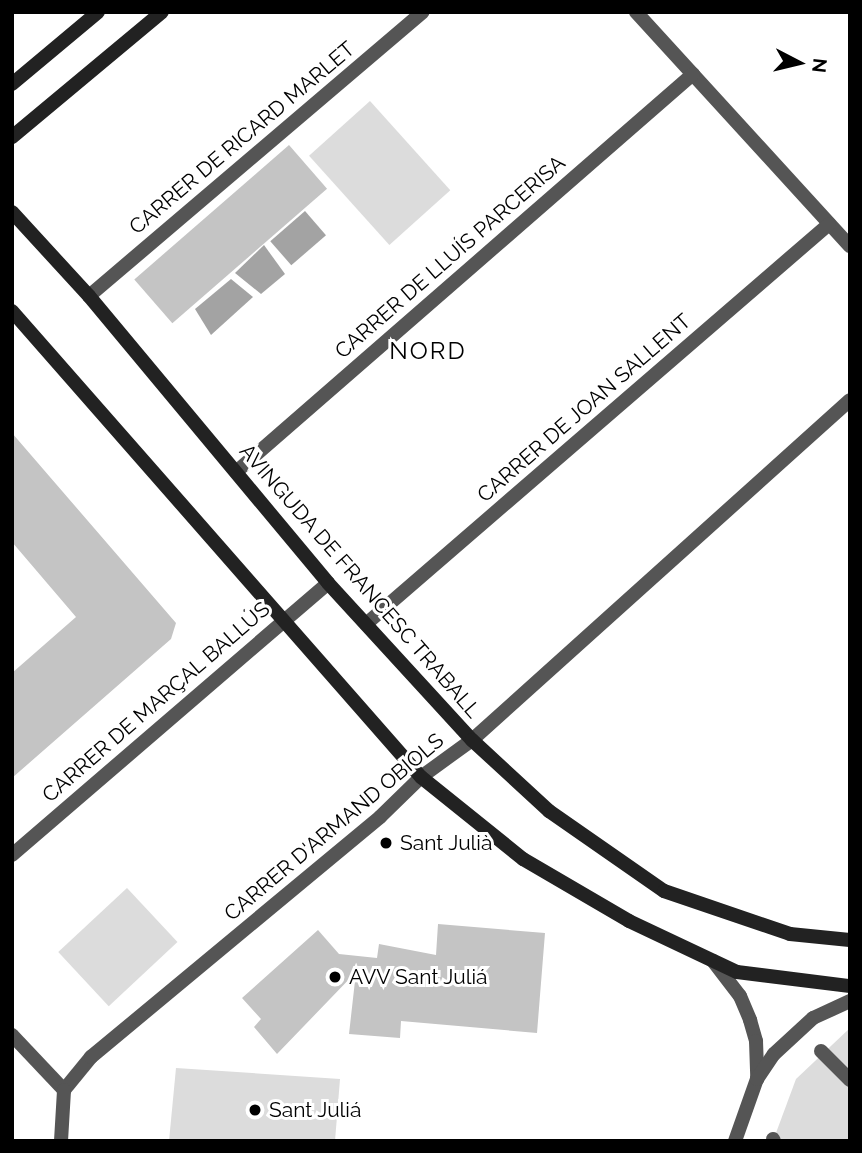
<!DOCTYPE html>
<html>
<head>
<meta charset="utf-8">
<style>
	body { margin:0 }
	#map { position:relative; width:862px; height:1153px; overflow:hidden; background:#fff; font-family:Raleway,sans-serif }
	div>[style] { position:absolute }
	.green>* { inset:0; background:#dcdcdc; transform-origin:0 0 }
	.water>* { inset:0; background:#a3a3a3; transform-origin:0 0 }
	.building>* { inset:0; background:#c4c4c4; transform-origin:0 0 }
	.street>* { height:14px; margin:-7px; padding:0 7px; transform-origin:7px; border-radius:7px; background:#555 }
	.secondary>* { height:14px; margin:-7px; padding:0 7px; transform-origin:7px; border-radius:7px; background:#222 }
	.dots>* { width:19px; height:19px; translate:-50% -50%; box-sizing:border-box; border:4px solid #fff; border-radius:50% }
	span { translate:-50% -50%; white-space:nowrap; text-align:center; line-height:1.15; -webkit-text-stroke:6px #fff; paint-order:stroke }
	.street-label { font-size:21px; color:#000 }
	.poi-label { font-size:21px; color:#000 }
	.left { translate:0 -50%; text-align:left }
	.quarter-label { font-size:24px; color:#000; letter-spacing:2px }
	.frame { position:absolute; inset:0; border:14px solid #000; pointer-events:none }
	.north { position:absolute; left:764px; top:28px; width:70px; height:70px; -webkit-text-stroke:5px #fff; paint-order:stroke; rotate:97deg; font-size:19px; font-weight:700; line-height:28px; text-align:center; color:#000 }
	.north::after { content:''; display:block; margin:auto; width:24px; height:32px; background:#000; clip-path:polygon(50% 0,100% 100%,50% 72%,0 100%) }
</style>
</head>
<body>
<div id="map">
	<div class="green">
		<div style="left:370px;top:101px;width:120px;height:82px;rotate:48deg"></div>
		<div style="left:127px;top:888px;width:74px;height:94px;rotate:47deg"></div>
		<div style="clip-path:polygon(850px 1028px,850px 1141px,773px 1141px,796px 1079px)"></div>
		<div style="clip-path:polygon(176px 1068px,340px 1079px,335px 1141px,169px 1141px)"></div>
	</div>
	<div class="water">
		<div style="left:305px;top:211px;width:32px;height:46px;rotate:49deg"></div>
		<div style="clip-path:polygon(264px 245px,285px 274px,261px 294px,235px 273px)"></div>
		<div style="clip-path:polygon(231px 279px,253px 297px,211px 335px,195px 309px)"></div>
	</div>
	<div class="building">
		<div style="left:289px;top:145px;width:58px;height:205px;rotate:49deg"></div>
		<div style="clip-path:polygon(12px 433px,176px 623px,171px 639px,12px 778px,12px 673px,76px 617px,12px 542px)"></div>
		<div style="clip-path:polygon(438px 924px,545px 933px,537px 1033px,401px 1021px,400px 1038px,349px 1034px,356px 972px,277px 1054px,254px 1027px,261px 1019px,242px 998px,318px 930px,339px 954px,377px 958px,379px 944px,436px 955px)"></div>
	</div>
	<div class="street">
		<div style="left:636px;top:12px;width:317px;rotate:47.6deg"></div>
		<div style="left:89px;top:296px;width:438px;rotate:-40.4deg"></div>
		<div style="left:236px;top:472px;width:606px;rotate:-41.05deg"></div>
		<div style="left:366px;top:624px;width:612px;rotate:-40.82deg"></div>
		<div style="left:12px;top:855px;width:417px;rotate:-40.7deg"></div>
		<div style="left:713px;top:961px;width:44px;rotate:52.4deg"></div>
		<div style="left:740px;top:996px;width:26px;rotate:67deg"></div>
		<div style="left:750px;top:1020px;width:22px;rotate:74deg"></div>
		<div style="left:756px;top:1041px;width:38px;rotate:88deg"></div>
		<div style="left:12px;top:1035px;width:76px;rotate:46.6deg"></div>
		<div style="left:821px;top:1051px;width:41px;rotate:45deg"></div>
		<div style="left:64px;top:1090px;width:43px;rotate:-50.7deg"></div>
		<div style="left:91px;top:1057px;width:376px;rotate:-39.7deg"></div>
		<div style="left:380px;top:817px;width:57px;rotate:-44.3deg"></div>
		<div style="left:421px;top:777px;width:63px;rotate:-36deg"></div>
		<div style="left:472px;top:740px;width:508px;rotate:-41.97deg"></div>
		<div style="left:773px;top:1139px;width:2px;rotate:63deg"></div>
		<div style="left:61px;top:1141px;width:51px;rotate:-86.6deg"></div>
		<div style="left:735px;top:1141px;width:66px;rotate:-70.5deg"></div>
		<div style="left:757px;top:1079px;width:30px;rotate:-56deg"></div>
		<div style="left:774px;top:1054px;width:53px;rotate:-42.7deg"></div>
		<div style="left:813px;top:1018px;width:41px;rotate:-24.7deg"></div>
	</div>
	<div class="secondary">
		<div style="left:12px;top:84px;width:112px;rotate:-39.9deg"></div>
		<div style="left:12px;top:137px;width:195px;rotate:-39.8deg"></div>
		<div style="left:12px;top:212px;width:114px;rotate:47.5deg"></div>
		<div style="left:89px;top:296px;width:373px;rotate:50.2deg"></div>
		<div style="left:328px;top:583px;width:213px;rotate:47.5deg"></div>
		<div style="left:472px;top:740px;width:105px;rotate:42.7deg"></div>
		<div style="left:549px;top:811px;width:140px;rotate:34.8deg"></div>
		<div style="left:664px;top:891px;width:133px;rotate:18.8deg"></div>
		<div style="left:790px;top:934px;width:60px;rotate:5.7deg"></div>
		<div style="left:12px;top:311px;width:620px;rotate:48.73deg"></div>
		<div style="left:421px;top:777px;width:131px;rotate:38.8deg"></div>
		<div style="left:523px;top:859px;width:123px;rotate:30.3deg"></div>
		<div style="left:629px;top:921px;width:119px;rotate:25.3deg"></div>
		<div style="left:737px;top:972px;width:114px;rotate:7.1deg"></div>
	</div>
	<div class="dots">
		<div style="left:386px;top:843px;background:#000"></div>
		<div style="left:335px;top:977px;background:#000"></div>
		<div style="left:255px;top:1110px;background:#000"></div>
	</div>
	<div class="street-label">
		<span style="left:242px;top:138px;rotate:-40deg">CARRER DE RICARD MARLET</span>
		<span style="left:450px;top:257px;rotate:-41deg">CARRER DE LLUÍS PARCERISA</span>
		<span style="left:584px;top:408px;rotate:-41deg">CARRER DE JOAN SALLENT</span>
		<span style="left:360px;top:581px;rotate:49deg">AVINGUDA DE FRANCESC TRABALL</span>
		<span style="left:156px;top:702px;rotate:-41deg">CARRER DE MARÇAL BALLÚS</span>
		<span style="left:334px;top:827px;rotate:-40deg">CARRER D'ARMAND OBIOLS</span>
	</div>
	<div class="poi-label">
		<span class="left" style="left:400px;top:843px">Sant Julià</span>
		<span class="left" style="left:349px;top:977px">AVV Sant Juliá</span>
		<span class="left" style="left:269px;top:1110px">Sant Juliá</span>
	</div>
	<div class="quarter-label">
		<span style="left:428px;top:351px">NORD</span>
	</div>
	<div class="frame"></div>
	<div class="north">N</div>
</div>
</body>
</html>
